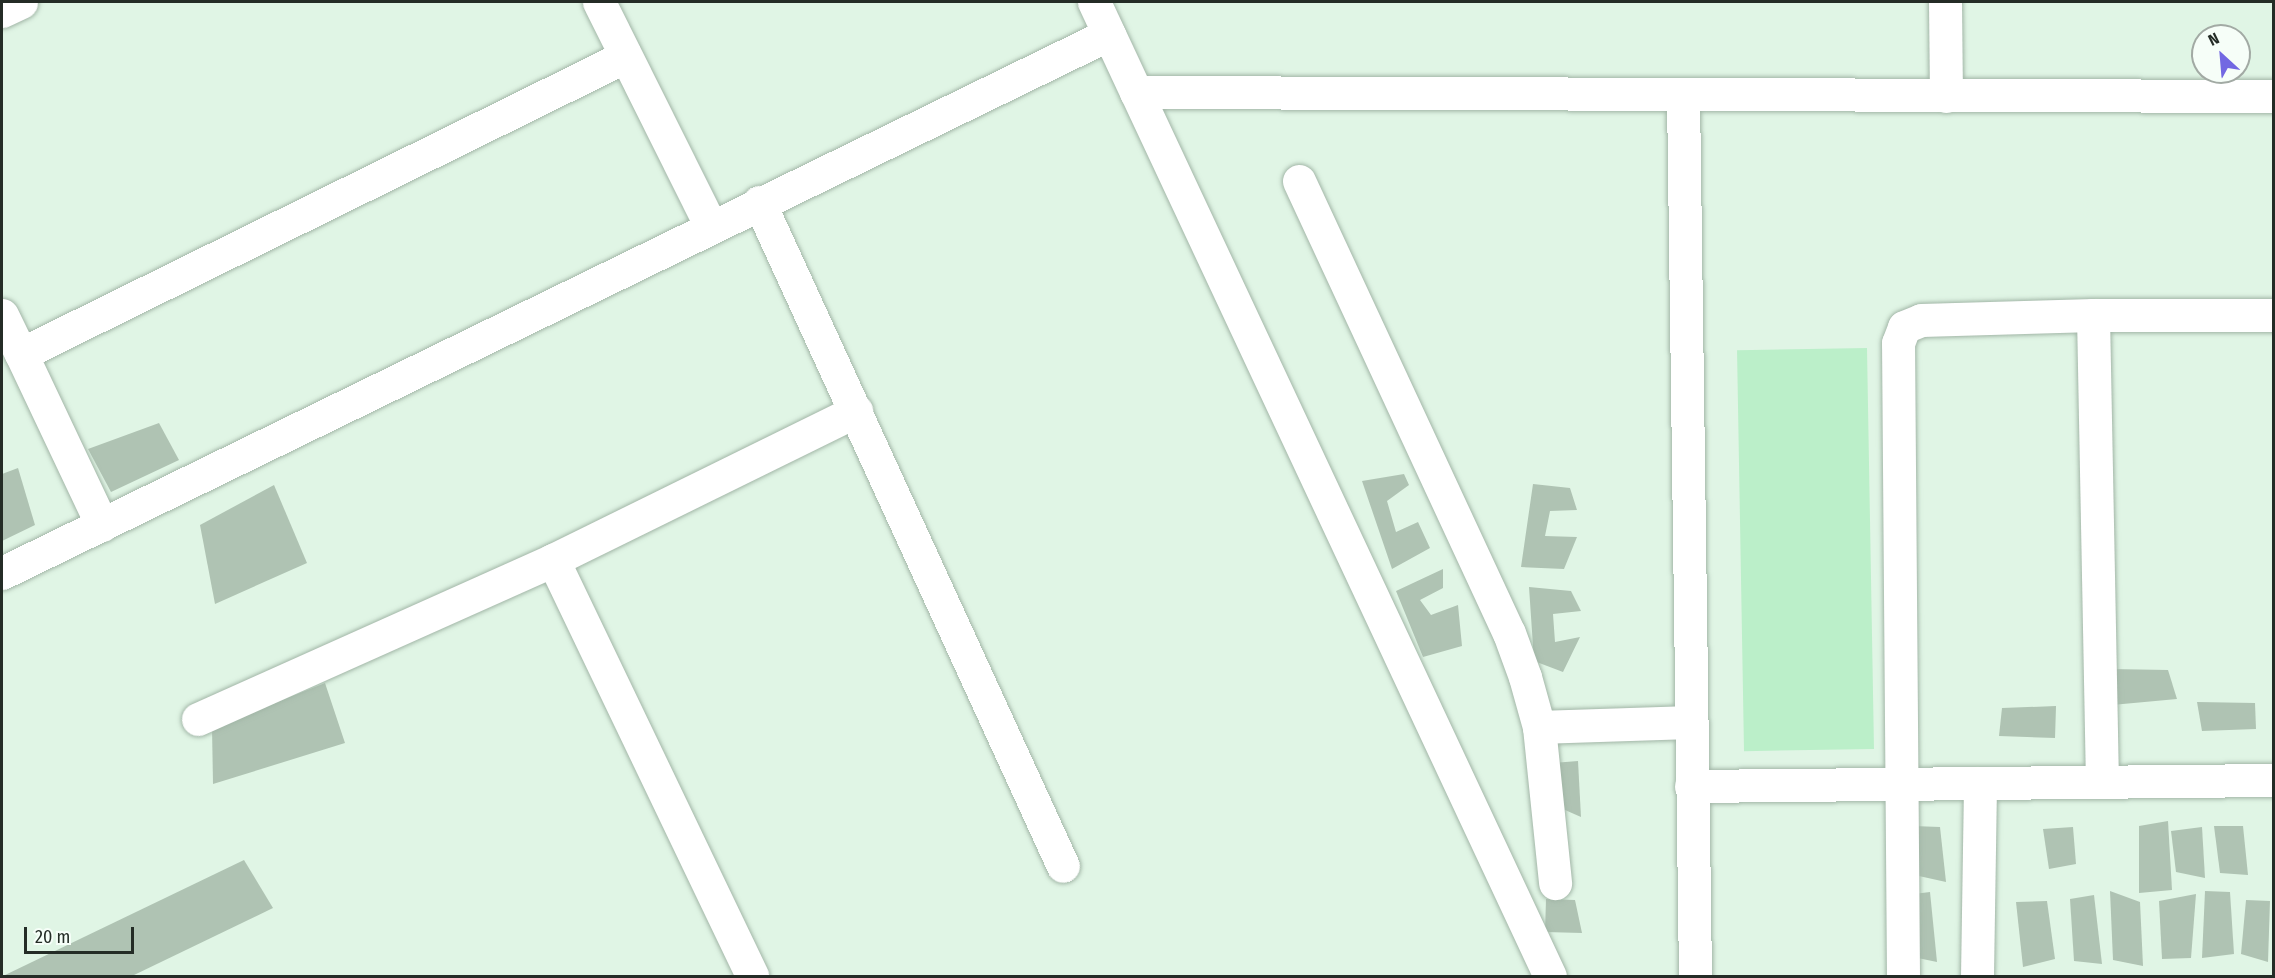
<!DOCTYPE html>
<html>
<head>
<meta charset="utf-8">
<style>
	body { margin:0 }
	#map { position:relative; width:2275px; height:978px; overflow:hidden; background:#e0f5e5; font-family:"Fira Sans Condensed",sans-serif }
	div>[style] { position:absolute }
	.green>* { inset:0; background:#bbefc9; transform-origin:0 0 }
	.building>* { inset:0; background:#afc3b3 }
	.roads { filter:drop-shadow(0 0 2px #a2b6a7) drop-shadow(0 0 2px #a2b6a7) }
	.minor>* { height:33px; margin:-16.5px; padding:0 16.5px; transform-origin:16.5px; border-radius:16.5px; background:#fff }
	span { translate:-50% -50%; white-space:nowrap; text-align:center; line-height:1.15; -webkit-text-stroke:4.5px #f6fef8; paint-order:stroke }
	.frame { position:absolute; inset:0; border:3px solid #242c26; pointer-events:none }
	.north { position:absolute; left:2191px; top:24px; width:60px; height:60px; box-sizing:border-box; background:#f6fef8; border:2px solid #a2aaa4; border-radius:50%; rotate:334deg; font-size:16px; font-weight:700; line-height:24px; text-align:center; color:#242c26 }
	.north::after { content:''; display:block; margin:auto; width:21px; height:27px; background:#7268e2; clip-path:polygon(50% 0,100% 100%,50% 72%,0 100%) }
	.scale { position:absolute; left:24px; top:927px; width:110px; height:27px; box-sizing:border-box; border:3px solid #242c26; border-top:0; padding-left:8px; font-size:18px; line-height:21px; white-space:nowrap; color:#242c26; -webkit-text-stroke:4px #f6fef8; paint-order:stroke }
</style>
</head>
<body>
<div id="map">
	<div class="green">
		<div style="left:1867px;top:348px;width:401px;height:130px;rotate:89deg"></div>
	</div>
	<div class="building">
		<div style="clip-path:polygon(159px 423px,179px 460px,111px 492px,88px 449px)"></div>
		<div style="clip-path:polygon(18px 468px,35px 525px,2px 541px,2px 474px)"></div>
		<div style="clip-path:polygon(1404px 474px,1409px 485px,1387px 501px,1396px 532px,1418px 522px,1430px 548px,1392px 569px,1362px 481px)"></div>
		<div style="clip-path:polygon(1533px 484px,1570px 488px,1577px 510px,1550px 511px,1545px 536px,1577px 537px,1564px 569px,1521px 567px)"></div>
		<div style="clip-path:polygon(274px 485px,307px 563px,215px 604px,200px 525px)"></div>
		<div style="clip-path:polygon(1443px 569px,1443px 588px,1420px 600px,1431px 615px,1458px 605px,1462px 646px,1423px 657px,1396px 591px)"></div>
		<div style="clip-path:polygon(1529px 587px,1571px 591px,1581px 611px,1553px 614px,1555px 642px,1580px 637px,1563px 672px,1534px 661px)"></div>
		<div style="clip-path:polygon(2110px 669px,2168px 670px,2177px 699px,2112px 705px)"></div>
		<div style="clip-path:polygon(325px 683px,345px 743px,213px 784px,212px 728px)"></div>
		<div style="clip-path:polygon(2197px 702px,2255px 703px,2256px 729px,2202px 731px)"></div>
		<div style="clip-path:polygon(2056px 706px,2055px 738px,1999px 736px,2002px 708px)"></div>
		<div style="clip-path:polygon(1578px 761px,1581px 817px,1565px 810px,1553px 763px)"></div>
		<div style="clip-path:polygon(2168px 821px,2172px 890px,2139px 893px,2139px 826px)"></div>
		<div style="clip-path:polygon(1913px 826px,1940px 827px,1946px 882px,1919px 876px)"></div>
		<div style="clip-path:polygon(2214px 826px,2243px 826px,2248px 875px,2220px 873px)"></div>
		<div style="clip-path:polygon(2073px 827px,2076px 864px,2049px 869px,2043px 829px)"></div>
		<div style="clip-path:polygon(2202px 827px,2205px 878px,2176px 872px,2171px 831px)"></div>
		<div style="clip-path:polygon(244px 860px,273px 908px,132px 976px,3px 976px)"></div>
		<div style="clip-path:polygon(2110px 891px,2140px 902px,2143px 966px,2113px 960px)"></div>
		<div style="clip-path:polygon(2205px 891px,2230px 892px,2234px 954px,2202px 958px)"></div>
		<div style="clip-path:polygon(1930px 892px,1937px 962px,1913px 957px,1914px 894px)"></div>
		<div style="clip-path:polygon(2196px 894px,2191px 958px,2162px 959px,2159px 901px)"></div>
		<div style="clip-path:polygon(2094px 895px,2102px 964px,2074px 961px,2070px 899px)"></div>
		<div style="clip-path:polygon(1546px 899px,1575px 900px,1582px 933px,1545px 932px)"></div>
		<div style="clip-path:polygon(2246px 900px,2270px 901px,2268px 962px,2241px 954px)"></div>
		<div style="clip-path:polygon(2047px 901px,2055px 959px,2023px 967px,2016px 902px)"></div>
	</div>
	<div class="roads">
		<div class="minor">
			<div style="left:599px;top:2px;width:251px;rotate:63.5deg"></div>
			<div style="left:1094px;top:2px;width:99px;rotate:65deg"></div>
			<div style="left:1136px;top:92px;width:1138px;rotate:0.2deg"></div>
			<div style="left:1945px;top:2px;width:94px;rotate:89.4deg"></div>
			<div style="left:2px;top:11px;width:21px;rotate:-25deg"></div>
			<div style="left:1136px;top:92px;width:976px;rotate:64.91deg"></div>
			<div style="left:1683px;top:94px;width:882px;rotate:89.22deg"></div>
			<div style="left:1299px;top:181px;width:498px;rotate:65.1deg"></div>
			<div style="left:1509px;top:633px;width:47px;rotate:70deg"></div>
			<div style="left:1525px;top:677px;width:52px;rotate:74.4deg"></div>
			<div style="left:1539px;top:727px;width:157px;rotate:84.1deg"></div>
			<div style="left:759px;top:202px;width:730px;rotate:65.4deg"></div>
			<div style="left:2px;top:315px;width:43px;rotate:64deg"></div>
			<div style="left:2093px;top:315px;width:466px;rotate:88.9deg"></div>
			<div style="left:102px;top:525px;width:189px;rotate:-115.3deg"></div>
			<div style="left:21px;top:354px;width:674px;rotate:-26.22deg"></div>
			<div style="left:553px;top:560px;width:461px;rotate:64.4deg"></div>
			<div style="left:2px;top:573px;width:1231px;rotate:-25.96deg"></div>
			<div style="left:198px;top:719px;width:389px;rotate:-24.1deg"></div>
			<div style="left:553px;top:560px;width:338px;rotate:-26.2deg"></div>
			<div style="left:1539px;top:727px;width:151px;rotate:-1.9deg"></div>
			<div style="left:1691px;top:786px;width:583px;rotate:-0.59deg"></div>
			<div style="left:1903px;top:976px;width:633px;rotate:-90.45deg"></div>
			<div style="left:1898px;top:343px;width:17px;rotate:-69deg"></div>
			<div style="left:1904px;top:327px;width:18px;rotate:-22deg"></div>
			<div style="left:1921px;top:320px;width:172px;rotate:-1.7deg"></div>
			<div style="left:2093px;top:315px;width:181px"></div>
			<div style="left:1977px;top:976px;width:193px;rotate:-89.1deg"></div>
		</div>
	</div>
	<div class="frame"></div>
	<div class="north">N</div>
	<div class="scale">20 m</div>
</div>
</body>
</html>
